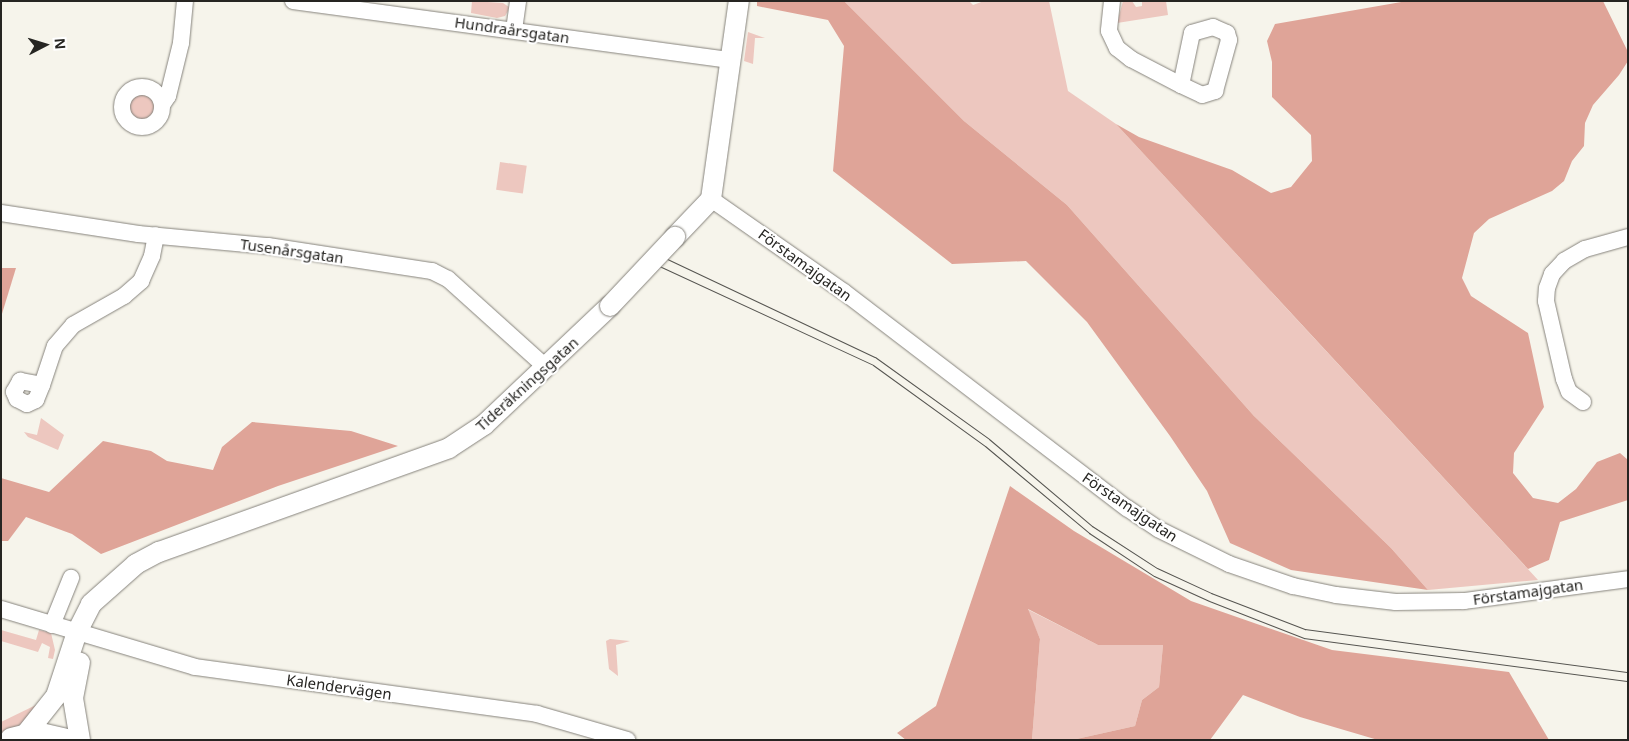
<!DOCTYPE html>
<html>
<head>
<meta charset="utf-8">
<style>
	body { margin:0 }
	#map { position:relative; width:1629px; height:741px; overflow:hidden; background:#f6f4eb; font-family:"Noto Sans",sans-serif }
	div>[style] { position:absolute }
	.green>* { inset:0; background:#edc7bf; transform-origin:0 0 }
	.round { border-radius:50% }
	.forest>* { inset:0; background:#dfa498 }
	.roads { filter:drop-shadow(0 0 1px #86837c) drop-shadow(0 0 1px #86837c) }
	.minor>* { height:16px; margin:-8px; padding:0 8px; transform-origin:8px; border-radius:8px; background:#fff }
	.minor>.ring { margin:-8px; padding:0; box-sizing:content-box; background:none; border:16px solid #fff; border-radius:50% }
	.tertiary>* { height:20px; margin:-10px; padding:0 10px; transform-origin:10px; border-radius:10px; background:#fff }
	.secondary>* { height:24px; margin:-12px; padding:0 12px; transform-origin:12px; border-radius:12px; background:#fff }
	.tram>* { height:1px; margin:-0.5px; padding:0 0.5px; transform-origin:0.5px; border-radius:0.5px; background:#555450 }
	.bridges { filter:drop-shadow(0 0 1px #86837c) drop-shadow(0 0 1px #86837c) }
	.tertiary-bridge>* { height:20px; margin:-10px; padding:0 10px; transform-origin:10px; border-radius:10px; background:#fff }
	span { translate:-50% -50%; white-space:nowrap; text-align:center; line-height:1.15; -webkit-text-stroke:4.5px #fff; paint-order:stroke }
	.street-label { font-size:15px; color:#262522 }
	.frame { position:absolute; inset:0; border:2px solid #262522; pointer-events:none }
	.north { position:absolute; left:20px; top:20px; width:50px; height:50px; -webkit-text-stroke:4px #fff; paint-order:stroke; rotate:85deg; font-size:14px; font-weight:700; line-height:20px; text-align:center; color:#262522 }
	.north::after { content:''; display:block; margin:auto; width:18px; height:22px; background:#262522; clip-path:polygon(50% 0,100% 100%,50% 72%,0 100%) }
</style>
</head>
<body>
<div id="map">
	<div class="green">
		<div style="clip-path:polygon(472px 1px,503px 3px,509px 7px,508px 11px,505px 16px,497px 18px,471px 13px)"></div>
		<div style="clip-path:polygon(844px 1px,969px 1px,973px 5px,984px 1px,1049px 1px,1068px 91px,1116px 124px,1538px 580px,1428px 590px,1391px 548px,1254px 416px,1067px 205px,964px 121px)"></div>
		<div style="clip-path:polygon(1123px 1px,1132px 1px,1136px 7px,1142px 6px,1142px 1px,1166px 1px,1168px 15px,1117px 23px)"></div>
		<div style="clip-path:polygon(748px 32px,765px 38px,755px 38px,753px 64px,744px 61px)"></div>
		<div class="round" style="left:129px;top:93px;width:28px;height:28px"></div>
		<div style="left:500px;top:162px;width:27px;height:28px;rotate:8deg"></div>
		<div style="clip-path:polygon(41px 418px,64px 435px,58px 450px,28px 437px,24px 432px,37px 435px)"></div>
		<div style="clip-path:polygon(1027px 609px,1098px 645px,1163px 645px,1159px 687px,1142px 700px,1135px 726px,1072px 740px,1032px 740px,1040px 639px)"></div>
		<div style="clip-path:polygon(1px 630px,36px 640px,39px 630px,51px 633px,55px 650px,53px 659px,48px 658px,50px 647px,42px 643px,38px 652px,1px 641px)"></div>
		<div style="clip-path:polygon(610px 639px,630px 641px,616px 645px,618px 676px,609px 669px,606px 641px)"></div>
		<div style="clip-path:polygon(38px 704px,26px 722px,1px 735px,1px 722px)"></div>
	</div>
	<div class="forest">
		<div style="clip-path:polygon(757px 1px,844px 1px,964px 121px,1067px 205px,1254px 416px,1391px 548px,1428px 590px,1291px 570px,1230px 543px,1207px 491px,1170px 436px,1087px 322px,1026px 261px,952px 264px,833px 171px,844px 46px,828px 20px,757px 6px)"></div>
		<div style="clip-path:polygon(1407px 1px,1603px 1px,1628px 52px,1628px 61px,1619px 75px,1593px 105px,1585px 123px,1584px 146px,1572px 161px,1564px 181px,1552px 191px,1489px 219px,1474px 233px,1462px 278px,1471px 296px,1528px 333px,1544px 407px,1514px 453px,1513px 473px,1533px 498px,1558px 503px,1576px 489px,1597px 462px,1620px 453px,1628px 460px,1628px 500px,1560px 522px,1549px 560px,1528px 569px,1116px 124px,1139px 137px,1232px 170px,1271px 193px,1291px 187px,1312px 161px,1311px 135px,1272px 97px,1272px 62px,1267px 41px,1275px 24px)"></div>
		<div style="clip-path:polygon(1px 268px,16px 268px,1px 317px)"></div>
		<div style="clip-path:polygon(252px 422px,351px 431px,398px 446px,278px 486px,101px 554px,72px 534px,26px 517px,8px 541px,1px 541px,1px 478px,49px 492px,103px 441px,151px 451px,167px 461px,213px 470px,222px 447px)"></div>
		<div style="clip-path:polygon(1010px 486px,1074px 531px,1191px 601px,1332px 650px,1509px 672px,1549px 740px,1378px 740px,1300px 717px,1243px 695px,1210px 740px,1072px 740px,1135px 726px,1142px 700px,1159px 687px,1163px 645px,1098px 645px,1028px 609px,1040px 639px,1032px 740px,906px 740px,897px 733px,936px 706px)"></div>
	</div>
	<div class="roads">
		<div class="minor">
			<div style="left:293px;top:1px;width:443px;rotate:7.7deg"></div>
			<div style="left:1112px;top:1px;width:30px;rotate:96deg"></div>
			<div style="left:1109px;top:31px;width:19px;rotate:65deg"></div>
			<div style="left:1117px;top:48px;width:18px;rotate:38deg"></div>
			<div style="left:1131px;top:59px;width:56px;rotate:27.5deg"></div>
			<div style="left:1181px;top:85px;width:23px;rotate:25deg"></div>
			<div style="left:1202px;top:95px;width:14px;rotate:-17deg"></div>
			<div style="left:1215px;top:91px;width:53px;rotate:-74.6deg"></div>
			<div style="left:1229px;top:40px;width:7px;rotate:-106deg"></div>
			<div style="left:1227px;top:33px;width:15px;rotate:-157deg"></div>
			<div style="left:1213px;top:27px;width:22px;rotate:164deg"></div>
			<div style="left:1192px;top:33px;width:53px;rotate:101.9deg"></div>
			<div style="left:514px;top:30px;width:29px;rotate:-82deg"></div>
			<div class="ring" style="left:122px;top:87px;width:24px;height:24px"></div>
			<div style="left:162px;top:105px;width:11px;rotate:-56deg"></div>
			<div style="left:168px;top:96px;width:55px;rotate:-76.2deg"></div>
			<div style="left:181px;top:43px;width:42px;rotate:-84.6deg"></div>
			<div style="left:711px;top:199px;width:162px;rotate:35deg"></div>
			<div style="left:844px;top:292px;width:356px;rotate:37.4deg"></div>
			<div style="left:1127px;top:508px;width:37px;rotate:34deg"></div>
			<div style="left:1158px;top:529px;width:79px;rotate:26.2deg"></div>
			<div style="left:1229px;top:564px;width:68px;rotate:19deg"></div>
			<div style="left:1293px;top:586px;width:44px;rotate:11.8deg"></div>
			<div style="left:1336px;top:595px;width:60px;rotate:6.7deg"></div>
			<div style="left:1396px;top:602px;width:68px;rotate:-0.8deg"></div>
			<div style="left:1464px;top:601px;width:165px;rotate:-7.6deg"></div>
			<div style="left:1px;top:213px;width:139px;rotate:8.7deg"></div>
			<div style="left:138px;top:234px;width:131px;rotate:5.3deg"></div>
			<div style="left:268px;top:246px;width:166px;rotate:8.7deg"></div>
			<div style="left:432px;top:271px;width:18px;rotate:27deg"></div>
			<div style="left:448px;top:279px;width:133px;rotate:42deg"></div>
			<div style="left:42px;top:385px;width:16px;rotate:112deg"></div>
			<div style="left:36px;top:400px;width:10px;rotate:156deg"></div>
			<div style="left:27px;top:404px;width:11px;rotate:-153deg"></div>
			<div style="left:17px;top:399px;width:8px;rotate:-113deg"></div>
			<div style="left:14px;top:392px;width:13px;rotate:-61deg"></div>
			<div style="left:20px;top:381px;width:22px;rotate:10deg"></div>
			<div style="left:42px;top:385px;width:41px;rotate:-71.6deg"></div>
			<div style="left:55px;top:346px;width:28px;rotate:-49deg"></div>
			<div style="left:73px;top:325px;width:59px;rotate:-29.6deg"></div>
			<div style="left:124px;top:296px;width:23px;rotate:-41deg"></div>
			<div style="left:141px;top:281px;width:27px;rotate:-66deg"></div>
			<div style="left:152px;top:256px;width:21px;rotate:-79deg"></div>
			<div style="left:1583px;top:402px;width:17px;rotate:-144deg"></div>
			<div style="left:1569px;top:392px;width:14px;rotate:-111deg"></div>
			<div style="left:1564px;top:379px;width:80px;rotate:-103deg"></div>
			<div style="left:1546px;top:301px;width:13px;rotate:-86deg"></div>
			<div style="left:1547px;top:288px;width:15px;rotate:-70deg"></div>
			<div style="left:1552px;top:274px;width:18px;rotate:-47deg"></div>
			<div style="left:1564px;top:261px;width:24px;rotate:-30deg"></div>
			<div style="left:1585px;top:249px;width:45px;rotate:-15.6deg"></div>
			<div style="left:1px;top:609px;width:202px;rotate:16.6deg"></div>
			<div style="left:195px;top:667px;width:345px;rotate:7.8deg"></div>
			<div style="left:537px;top:714px;width:94px;rotate:16.1deg"></div>
			<div style="left:52px;top:625px;width:51px;rotate:-68deg"></div>
		</div>
		<div class="tertiary">
			<div style="left:675px;top:237px;width:52px;rotate:-46.5deg"></div>
			<div style="left:711px;top:199px;width:200px;rotate:-82deg"></div>
			<div style="left:25px;top:735px;width:50px;rotate:-51.5deg"></div>
			<div style="left:56px;top:696px;width:67px;rotate:-71.8deg"></div>
			<div style="left:77px;top:632px;width:31px;rotate:-63deg"></div>
			<div style="left:91px;top:604px;width:60px;rotate:-41.6deg"></div>
			<div style="left:136px;top:564px;width:26px;rotate:-28deg"></div>
			<div style="left:159px;top:552px;width:308px;rotate:-19.7deg"></div>
			<div style="left:449px;top:448px;width:42px;rotate:-33.3deg"></div>
			<div style="left:484px;top:425px;width:173px;rotate:-43.4deg"></div>
			<div style="left:80px;top:740px;width:43px;rotate:-99.5deg"></div>
			<div style="left:73px;top:698px;width:36px;rotate:-79deg"></div>
		</div>
		<div class="secondary">
			<div style="left:12px;top:740px;width:25px;rotate:-14deg"></div>
			<div style="left:36px;top:734px;width:28px;rotate:13deg"></div>
		</div>
	</div>
	<div class="tram">
		<div style="left:663px;top:257px;width:234px;rotate:25.3deg"></div>
		<div style="left:875px;top:357px;width:140px;rotate:35.7deg"></div>
		<div style="left:989px;top:439px;width:135px;rotate:40.2deg"></div>
		<div style="left:1092px;top:526px;width:77px;rotate:32.9deg"></div>
		<div style="left:1157px;top:568px;width:60px;rotate:24.8deg"></div>
		<div style="left:1211px;top:593px;width:101px;rotate:21deg"></div>
		<div style="left:1305px;top:629px;width:326px;rotate:7.6deg"></div>
		<div style="left:657px;top:265px;width:238px;rotate:24.8deg"></div>
		<div style="left:873px;top:365px;width:138px;rotate:35.9deg"></div>
		<div style="left:985px;top:446px;width:136px;rotate:39.9deg"></div>
		<div style="left:1089px;top:533px;width:78px;rotate:33.5deg"></div>
		<div style="left:1154px;top:576px;width:60px;rotate:24.4deg"></div>
		<div style="left:1209px;top:601px;width:102px;rotate:21.3deg"></div>
		<div style="left:1304px;top:638px;width:327px;rotate:7.6deg"></div>
	</div>
	<div class="bridges">
		<div class="tertiary-bridge">
			<div style="left:610px;top:306px;width:95px;rotate:-46.7deg"></div>
		</div>
	</div>
	<div class="street-label">
		<span style="left:512px;top:30px;rotate:8deg">Hundraårsgatan</span>
		<span style="left:292px;top:251px;rotate:8deg">Tusenårsgatan</span>
		<span style="left:805px;top:265px;rotate:36deg">Förstamajgatan</span>
		<span style="left:527px;top:384px;rotate:-42deg">Tideräkningsgatan</span>
		<span style="left:1130px;top:507px;rotate:34deg">Förstamajgatan</span>
		<span style="left:1528px;top:592px;rotate:-8deg">Förstamajgatan</span>
		<span style="left:339px;top:687px;rotate:8deg">Kalendervägen</span>
	</div>
	<div class="frame"></div>
	<div class="north">N</div>
</div>
</body>
</html>
